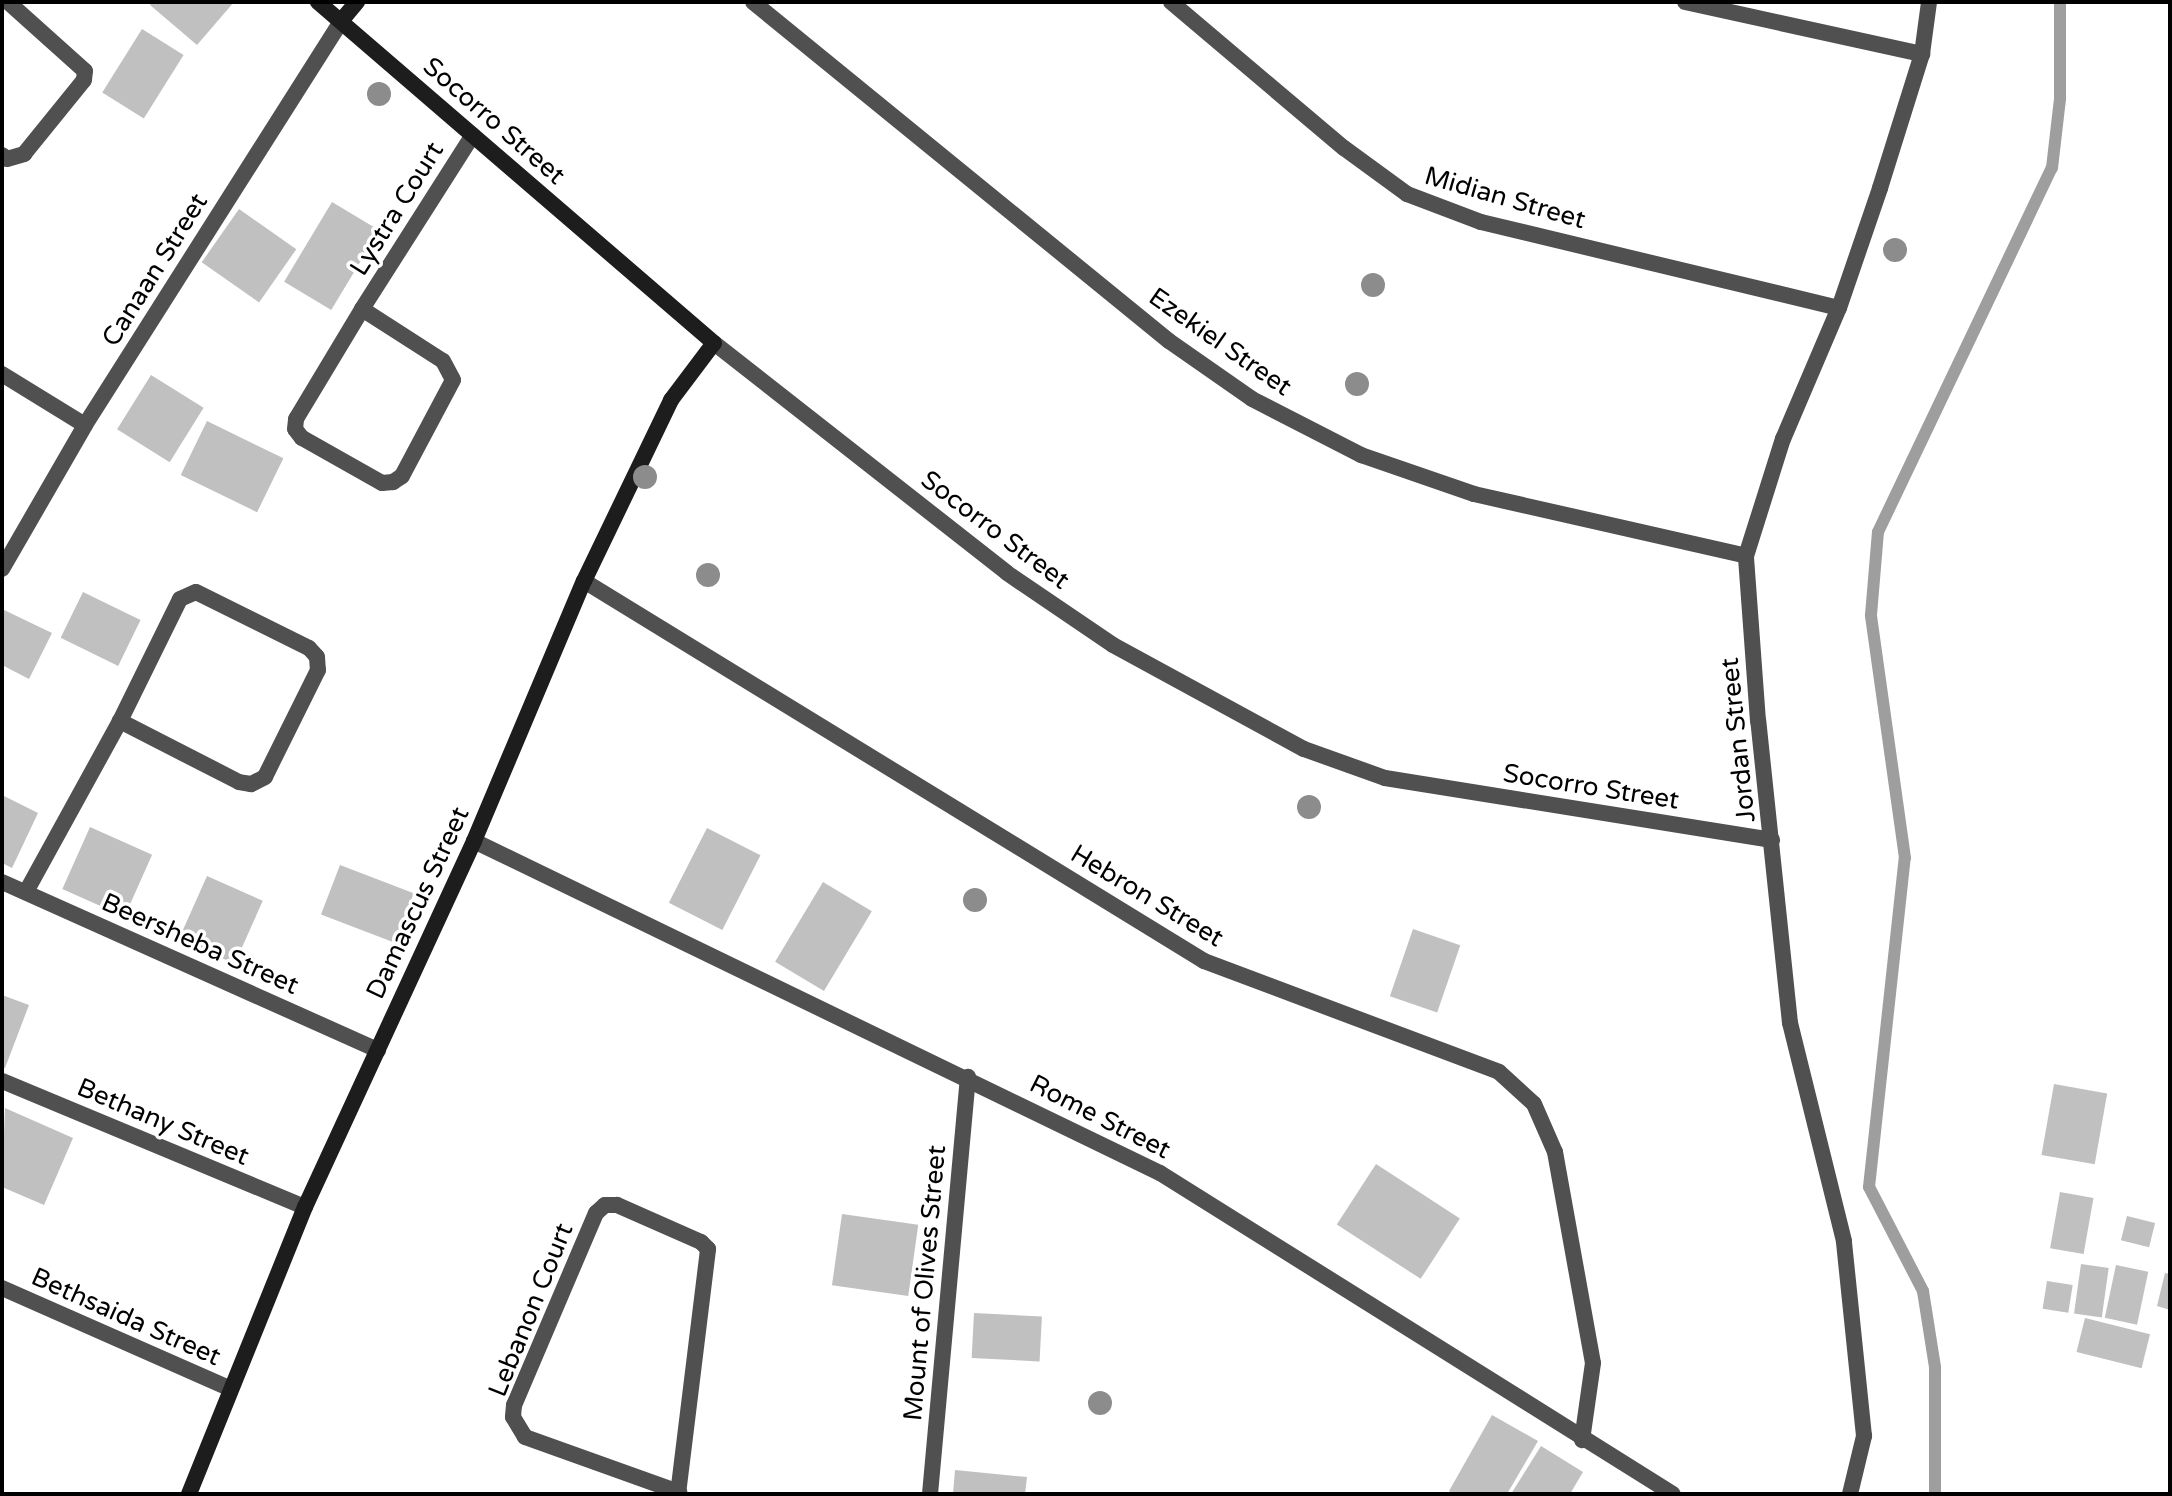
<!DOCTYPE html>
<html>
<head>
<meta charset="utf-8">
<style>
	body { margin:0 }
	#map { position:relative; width:2172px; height:1496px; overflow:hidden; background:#fff; font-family:"Varela Round",sans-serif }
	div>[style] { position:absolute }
	.stream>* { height:12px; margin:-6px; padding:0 6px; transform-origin:6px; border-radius:6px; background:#9e9e9e }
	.building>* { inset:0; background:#c0c0c0; transform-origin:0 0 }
	.street>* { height:16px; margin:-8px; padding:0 8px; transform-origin:8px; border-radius:8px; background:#505050 }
	.secondary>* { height:16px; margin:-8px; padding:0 8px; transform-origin:8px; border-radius:8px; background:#1d1d1d }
	.trees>* { width:24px; height:24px; margin:-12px; border-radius:50%; background:#8c8c8c }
	span { translate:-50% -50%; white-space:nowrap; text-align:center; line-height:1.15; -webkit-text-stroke:7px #fff; paint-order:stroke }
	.street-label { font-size:26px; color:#000 }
	.frame { position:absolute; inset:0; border:4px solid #000; pointer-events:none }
</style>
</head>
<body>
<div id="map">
	<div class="stream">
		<div style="left:1935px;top:1494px;width:127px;rotate:-90deg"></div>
		<div style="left:1935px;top:1367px;width:77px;rotate:-99deg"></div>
		<div style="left:1923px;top:1291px;width:117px;rotate:-117.4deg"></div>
		<div style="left:1869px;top:1187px;width:331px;rotate:-83.8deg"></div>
		<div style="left:1905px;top:858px;width:245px;rotate:-98deg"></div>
		<div style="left:1871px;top:615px;width:83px;rotate:-85.2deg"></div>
		<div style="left:1878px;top:532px;width:403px;rotate:-64.5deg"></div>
		<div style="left:2052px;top:168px;width:69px;rotate:-83.4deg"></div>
		<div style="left:2060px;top:99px;width:97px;rotate:-90deg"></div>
	</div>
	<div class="building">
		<div style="clip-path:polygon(152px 2px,234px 2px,197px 45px,150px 5px)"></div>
		<div style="left:142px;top:29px;width:49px;height:75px;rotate:32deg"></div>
		<div style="left:332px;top:202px;width:55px;height:93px;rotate:31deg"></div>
		<div style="left:239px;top:209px;width:70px;height:65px;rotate:35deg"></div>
		<div style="left:151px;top:375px;width:62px;height:64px;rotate:32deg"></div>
		<div style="left:207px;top:421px;width:85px;height:60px;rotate:26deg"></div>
		<div style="left:83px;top:592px;width:64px;height:51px;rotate:26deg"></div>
		<div style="clip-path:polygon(2px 609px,52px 633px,29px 679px,2px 665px)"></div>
		<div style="clip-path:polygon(2px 795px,38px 813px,12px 868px,2px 863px)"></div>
		<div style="left:90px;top:827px;width:68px;height:68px;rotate:24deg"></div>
		<div style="left:707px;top:828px;width:60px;height:84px;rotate:27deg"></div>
		<div style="left:340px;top:865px;width:79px;height:53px;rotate:21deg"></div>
		<div style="left:207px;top:876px;width:61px;height:69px;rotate:24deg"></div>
		<div style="left:823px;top:882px;width:57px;height:93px;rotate:31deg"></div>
		<div style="left:1413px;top:929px;width:50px;height:71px;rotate:19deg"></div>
		<div style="clip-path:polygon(2px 995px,29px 1005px,5px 1068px,2px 1067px)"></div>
		<div style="left:2054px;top:1084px;width:54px;height:72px;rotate:10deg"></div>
		<div style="clip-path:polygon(5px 1108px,73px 1138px,44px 1205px,2px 1187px)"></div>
		<div style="left:1376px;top:1164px;width:100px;height:72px;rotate:33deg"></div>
		<div style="left:2060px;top:1192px;width:34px;height:57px;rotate:10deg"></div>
		<div style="left:842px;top:1214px;width:77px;height:72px;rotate:8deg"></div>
		<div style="left:2127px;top:1216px;width:29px;height:25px;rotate:14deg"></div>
		<div style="left:2081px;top:1264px;width:28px;height:50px;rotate:8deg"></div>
		<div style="left:2116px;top:1265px;width:33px;height:54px;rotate:12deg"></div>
		<div style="clip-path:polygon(2165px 1273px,2170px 1274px,2170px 1310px,2157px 1306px)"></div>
		<div style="left:2047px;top:1281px;width:26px;height:28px;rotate:9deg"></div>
		<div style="left:974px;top:1313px;width:68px;height:45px;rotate:3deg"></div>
		<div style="left:2085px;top:1318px;width:67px;height:35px;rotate:14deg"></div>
		<div style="clip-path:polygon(1492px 1415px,1538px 1441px,1507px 1494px,1453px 1494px,1449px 1491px)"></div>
		<div style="clip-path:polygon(1541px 1446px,1583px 1472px,1570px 1494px,1511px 1494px)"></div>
		<div style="clip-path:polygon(955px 1470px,1027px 1477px,1025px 1494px,953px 1494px)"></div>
	</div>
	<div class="street">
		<div style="left:753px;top:2px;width:537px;rotate:39.18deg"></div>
		<div style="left:1169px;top:341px;width:101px;rotate:34.9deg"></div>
		<div style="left:1252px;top:399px;width:123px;rotate:27.2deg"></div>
		<div style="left:1361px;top:455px;width:120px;rotate:19deg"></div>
		<div style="left:1474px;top:494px;width:279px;rotate:12.8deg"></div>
		<div style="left:1171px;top:2px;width:226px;rotate:40.2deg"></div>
		<div style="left:1344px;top:148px;width:78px;rotate:36.1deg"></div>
		<div style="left:1407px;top:194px;width:79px;rotate:20.7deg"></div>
		<div style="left:1481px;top:222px;width:368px;rotate:13.5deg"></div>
		<div style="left:1685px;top:2px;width:243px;rotate:12.4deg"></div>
		<div style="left:2px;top:155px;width:6px;rotate:39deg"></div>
		<div style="left:7px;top:159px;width:18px;rotate:-16deg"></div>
		<div style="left:24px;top:154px;width:95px;rotate:-51deg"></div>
		<div style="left:84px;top:80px;width:9px;rotate:-84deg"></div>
		<div style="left:85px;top:71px;width:103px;rotate:-138.1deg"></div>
		<div style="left:362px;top:309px;width:96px;rotate:32.7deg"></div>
		<div style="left:443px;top:361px;width:21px;rotate:62deg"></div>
		<div style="left:453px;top:380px;width:109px;rotate:118deg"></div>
		<div style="left:402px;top:476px;width:11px;rotate:146deg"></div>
		<div style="left:393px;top:482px;width:11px;rotate:175deg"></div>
		<div style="left:382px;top:483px;width:92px;rotate:-150.6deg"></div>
		<div style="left:302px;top:438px;width:11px;rotate:-128deg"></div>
		<div style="left:295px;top:429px;width:10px;rotate:-84deg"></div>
		<div style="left:296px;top:419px;width:128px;rotate:-59deg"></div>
		<div style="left:362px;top:309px;width:206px;rotate:-57.5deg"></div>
		<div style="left:714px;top:343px;width:372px;rotate:38.1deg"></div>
		<div style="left:1007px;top:573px;width:128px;rotate:34.2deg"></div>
		<div style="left:1113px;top:645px;width:217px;rotate:28.6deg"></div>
		<div style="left:1304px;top:749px;width:86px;rotate:19.7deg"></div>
		<div style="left:1385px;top:778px;width:392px;rotate:9.1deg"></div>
		<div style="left:2px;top:374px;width:97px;rotate:31.6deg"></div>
		<div style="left:2px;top:569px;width:166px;rotate:-60deg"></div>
		<div style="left:85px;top:425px;width:478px;rotate:-57.6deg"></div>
		<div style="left:584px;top:581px;width:727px;rotate:31.5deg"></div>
		<div style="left:1204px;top:961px;width:315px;rotate:20.6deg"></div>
		<div style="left:1499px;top:1072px;width:47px;rotate:42.4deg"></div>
		<div style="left:1534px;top:1104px;width:52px;rotate:66.4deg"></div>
		<div style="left:1555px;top:1152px;width:214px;rotate:79.8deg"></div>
		<div style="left:1593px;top:1363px;width:78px;rotate:98.1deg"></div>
		<div style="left:474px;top:841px;width:762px;rotate:25.83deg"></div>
		<div style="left:1160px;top:1173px;width:605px;rotate:32.04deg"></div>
		<div style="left:2px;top:882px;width:412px;rotate:24.1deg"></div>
		<div style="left:26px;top:892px;width:195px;rotate:-61.2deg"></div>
		<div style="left:120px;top:721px;width:136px;rotate:-63.8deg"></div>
		<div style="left:180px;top:599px;width:17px;rotate:-24deg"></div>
		<div style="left:196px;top:592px;width:126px;rotate:26.4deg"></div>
		<div style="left:309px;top:648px;width:12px;rotate:48deg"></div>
		<div style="left:317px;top:657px;width:13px;rotate:86deg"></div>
		<div style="left:318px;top:670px;width:119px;rotate:116.4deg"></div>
		<div style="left:265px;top:777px;width:16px;rotate:153deg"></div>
		<div style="left:251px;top:784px;width:12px;rotate:-171deg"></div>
		<div style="left:239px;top:782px;width:134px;rotate:-152.9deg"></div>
		<div style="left:2px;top:1081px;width:328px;rotate:22.6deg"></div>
		<div style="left:2px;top:1288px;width:250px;rotate:23.8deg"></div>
		<div style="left:678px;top:1494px;width:247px;rotate:-83deg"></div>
		<div style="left:708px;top:1249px;width:10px;rotate:-135deg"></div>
		<div style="left:701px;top:1242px;width:92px;rotate:-156.2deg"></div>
		<div style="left:617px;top:1205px;width:12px;rotate:180deg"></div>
		<div style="left:605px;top:1205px;width:12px;rotate:138deg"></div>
		<div style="left:596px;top:1213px;width:209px;rotate:113.1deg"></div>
		<div style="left:514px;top:1405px;width:12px;rotate:95deg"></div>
		<div style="left:513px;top:1417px;width:23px;rotate:59deg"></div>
		<div style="left:525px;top:1437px;width:164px;rotate:19.7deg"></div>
		<div style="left:930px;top:1494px;width:419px;rotate:-84.8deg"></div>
		<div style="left:1850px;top:1494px;width:60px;rotate:-76.4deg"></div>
		<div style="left:1864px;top:1436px;width:196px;rotate:-95.9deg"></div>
		<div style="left:1844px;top:1241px;width:225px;rotate:-103.9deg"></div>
		<div style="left:1790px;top:1023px;width:304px;rotate:-96deg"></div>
		<div style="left:1758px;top:721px;width:165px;rotate:-94.2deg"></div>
		<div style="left:1746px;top:556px;width:123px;rotate:-72.5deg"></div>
		<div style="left:1783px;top:439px;width:142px;rotate:-66.9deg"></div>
		<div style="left:1839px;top:308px;width:127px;rotate:-71.1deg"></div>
		<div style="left:1880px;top:188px;width:140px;rotate:-72.6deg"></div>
		<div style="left:1922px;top:54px;width:52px;rotate:-82.3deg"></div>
	</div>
	<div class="secondary">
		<div style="left:341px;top:21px;width:25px;rotate:-50deg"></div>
		<div style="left:189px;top:1494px;width:310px;rotate:-68deg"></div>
		<div style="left:305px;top:1207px;width:403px;rotate:-65.2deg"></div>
		<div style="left:474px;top:841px;width:282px;rotate:-67.1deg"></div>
		<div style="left:584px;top:581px;width:201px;rotate:-64.3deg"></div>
		<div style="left:671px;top:400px;width:71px;rotate:-53deg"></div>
		<div style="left:714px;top:343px;width:523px;rotate:-139.27deg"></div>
	</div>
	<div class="trees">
		<div style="left:379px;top:94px"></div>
		<div style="left:1895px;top:250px"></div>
		<div style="left:1373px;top:285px"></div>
		<div style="left:1357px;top:384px"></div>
		<div style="left:645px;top:477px"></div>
		<div style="left:708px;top:575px"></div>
		<div style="left:1309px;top:807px"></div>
		<div style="left:975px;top:900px"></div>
		<div style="left:1100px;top:1403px"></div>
	</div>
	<div class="street-label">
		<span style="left:494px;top:121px;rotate:41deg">Socorro Street</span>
		<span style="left:1505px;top:198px;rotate:16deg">Midian Street</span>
		<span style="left:397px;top:209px;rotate:-58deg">Lystra Court</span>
		<span style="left:155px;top:270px;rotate:-58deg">Canaan Street</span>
		<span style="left:1220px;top:342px;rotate:35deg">Ezekiel Street</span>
		<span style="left:995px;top:530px;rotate:37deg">Socorro Street</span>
		<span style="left:1738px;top:740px;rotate:-96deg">Jordan Street</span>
		<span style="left:1591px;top:787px;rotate:9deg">Socorro Street</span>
		<span style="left:1147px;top:896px;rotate:31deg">Hebron Street</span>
		<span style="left:418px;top:903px;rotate:-65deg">Damascus Street</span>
		<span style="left:200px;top:944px;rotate:24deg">Beersheba Street</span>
		<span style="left:1100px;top:1117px;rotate:27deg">Rome Street</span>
		<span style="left:163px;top:1122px;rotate:23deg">Bethany Street</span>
		<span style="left:925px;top:1283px;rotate:-85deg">Mount of Olives Street</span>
		<span style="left:531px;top:1310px;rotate:-68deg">Lebanon Court</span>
		<span style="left:126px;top:1317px;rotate:24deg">Bethsaida Street</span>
	</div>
	<div class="frame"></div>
</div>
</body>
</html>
